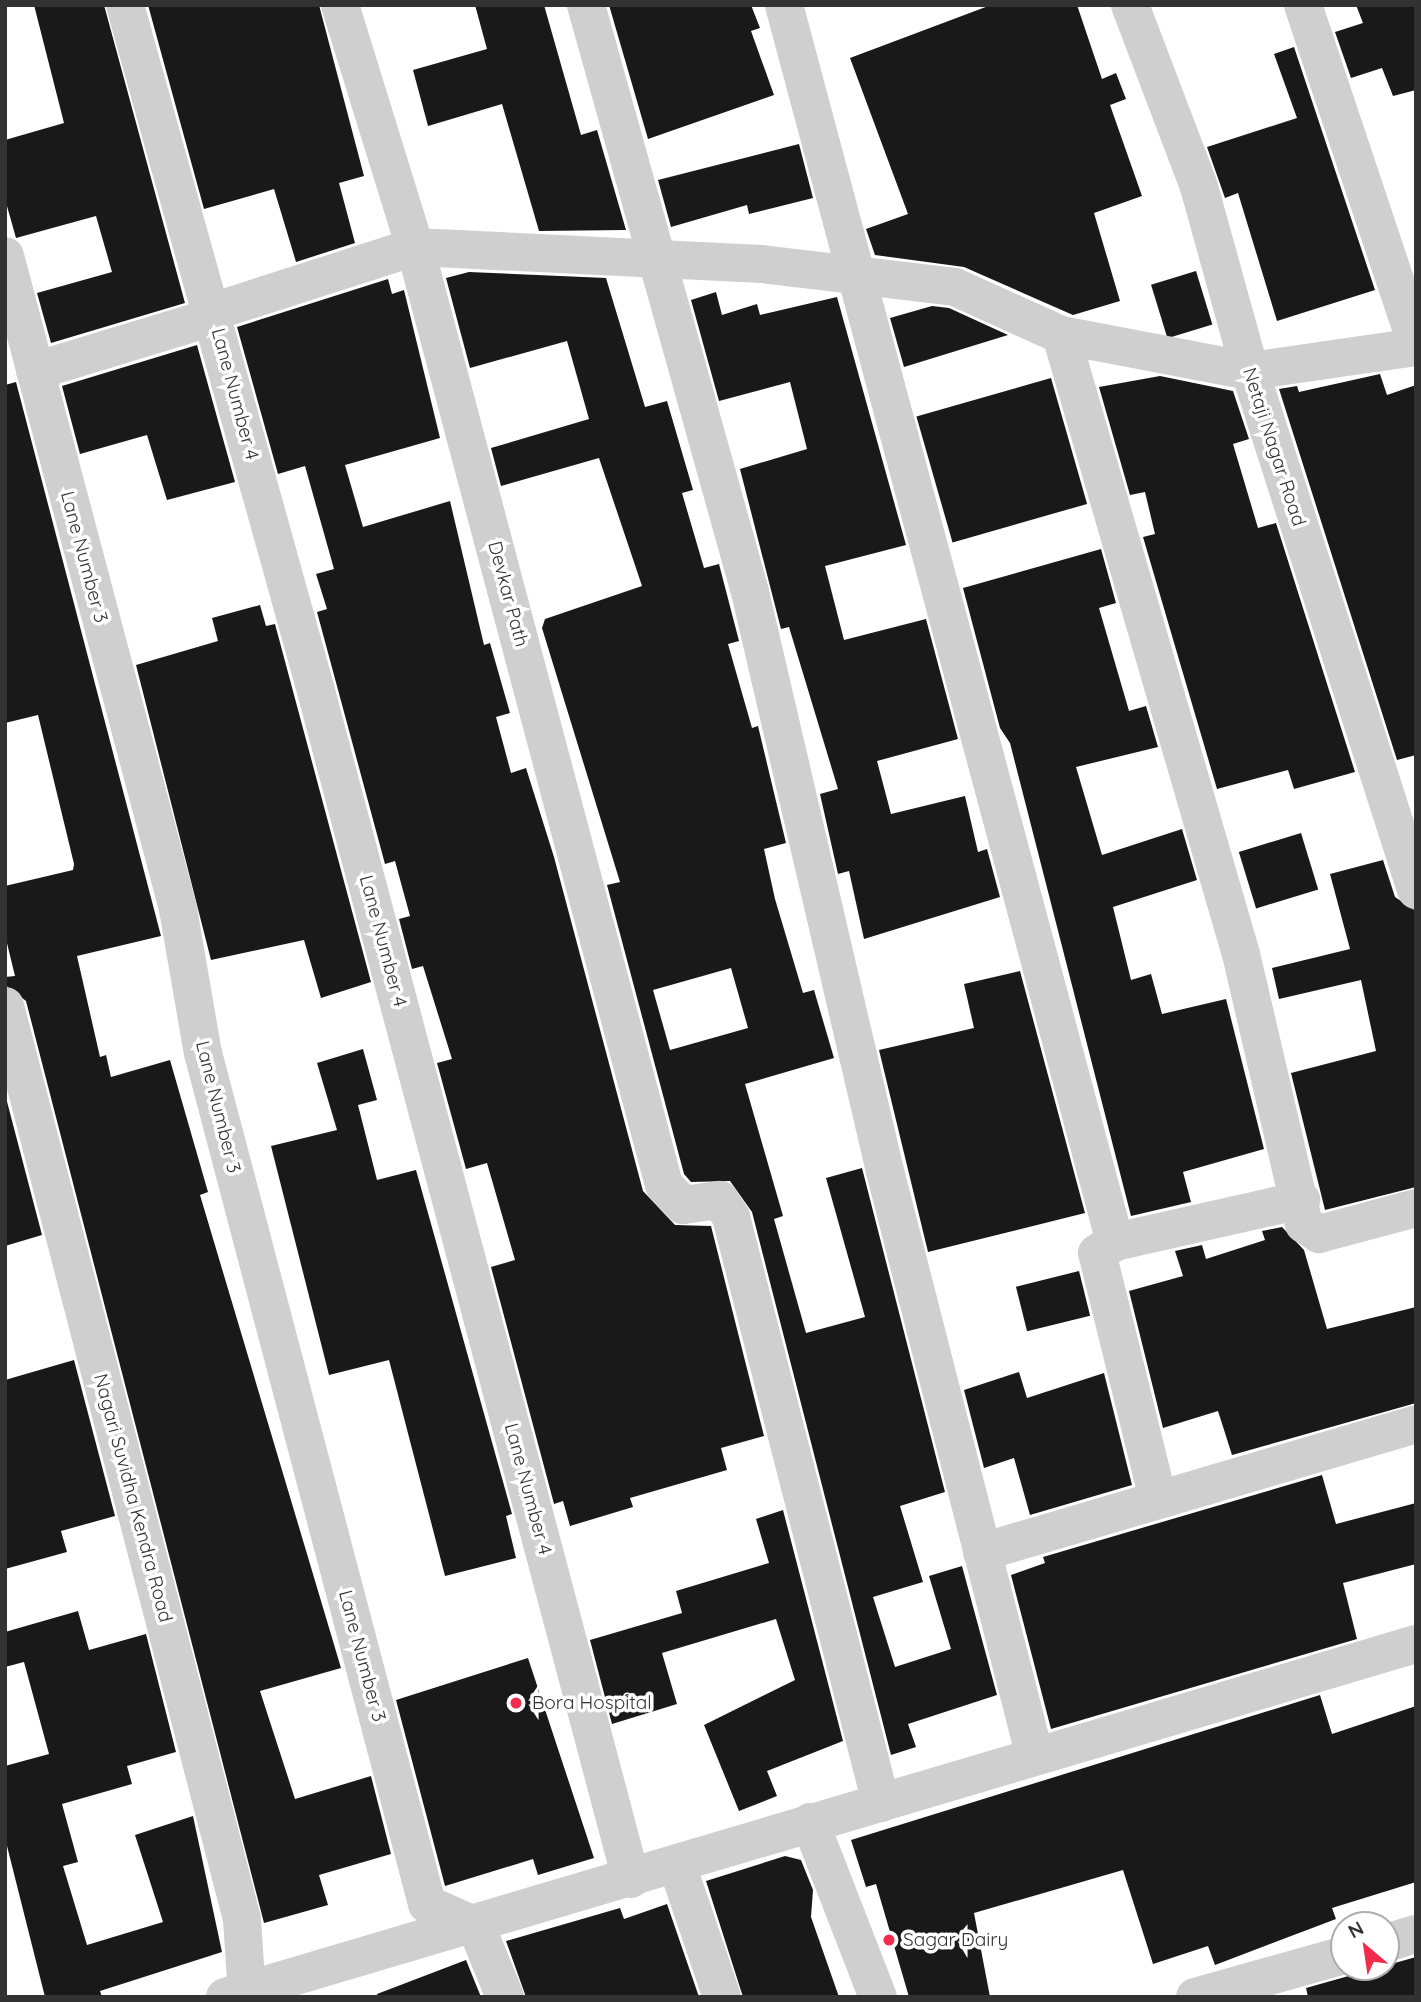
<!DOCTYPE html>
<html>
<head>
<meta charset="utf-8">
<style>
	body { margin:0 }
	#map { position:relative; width:1421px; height:2002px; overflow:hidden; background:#fff; font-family:Quicksand,sans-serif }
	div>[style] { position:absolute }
	.building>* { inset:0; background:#191919; transform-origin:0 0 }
	.minor>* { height:38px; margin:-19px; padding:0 19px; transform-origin:19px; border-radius:19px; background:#cfcfcf }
	.dots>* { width:19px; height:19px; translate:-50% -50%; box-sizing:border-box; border:4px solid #fff; border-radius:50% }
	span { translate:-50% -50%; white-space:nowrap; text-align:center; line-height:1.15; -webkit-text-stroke:7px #fff; paint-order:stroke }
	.street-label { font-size:19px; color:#323232 }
	.poi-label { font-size:19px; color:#323232 }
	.left { translate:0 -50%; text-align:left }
	.frame { position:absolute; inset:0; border:7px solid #323232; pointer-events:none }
	.north { position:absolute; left:1330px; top:1911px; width:70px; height:70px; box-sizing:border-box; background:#fff; border:2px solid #adadad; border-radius:50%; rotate:331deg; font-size:19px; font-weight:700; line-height:28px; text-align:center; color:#323232 }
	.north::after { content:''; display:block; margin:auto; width:24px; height:32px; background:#f32b4d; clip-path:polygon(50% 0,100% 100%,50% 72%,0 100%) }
</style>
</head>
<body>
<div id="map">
	<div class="building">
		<div style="clip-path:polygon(34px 5px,104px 5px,185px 303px,51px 343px,37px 293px,112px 272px,96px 216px,16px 238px,5px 199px,5px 140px,64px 123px)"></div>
		<div style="clip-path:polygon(148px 5px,319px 5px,364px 176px,339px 183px,355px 243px,296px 262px,274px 189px,204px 209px)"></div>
		<div style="clip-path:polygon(475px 5px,544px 5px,581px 135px,597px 130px,626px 230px,539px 231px,502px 104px,428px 126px,413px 70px,487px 49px)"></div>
		<div style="clip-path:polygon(609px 5px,751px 5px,760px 28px,751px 31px,774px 95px,648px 139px)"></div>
		<div style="clip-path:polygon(991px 5px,1077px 5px,1102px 79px,1116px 73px,1126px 99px,1110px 105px,1142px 196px,1094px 213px,1120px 301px,1073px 315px,964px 267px,875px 255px,866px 229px,908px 214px,850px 58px)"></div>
		<div style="clip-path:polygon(1356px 5px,1416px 5px,1416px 90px,1393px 96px,1382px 68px,1351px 78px,1335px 32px,1363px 23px)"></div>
		<div style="clip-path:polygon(1294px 47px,1375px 290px,1277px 321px,1238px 193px,1225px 198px,1207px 147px,1297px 118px,1274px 54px)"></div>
		<div style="clip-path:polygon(799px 144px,813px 198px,749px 214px,747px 205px,671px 227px,658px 180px)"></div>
		<div style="left:1196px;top:271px;width:56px;height:47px;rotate:73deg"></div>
		<div style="clip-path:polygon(evenodd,469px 272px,606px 278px,645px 407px,667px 401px,693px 490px,682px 493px,704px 568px,719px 564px,739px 641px,728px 644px,752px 728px,758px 726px,786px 843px,764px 849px,775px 899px,803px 993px,814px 990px,834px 1058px,745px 1084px,783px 1216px,774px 1219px,806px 1333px,865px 1317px,826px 1178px,862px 1168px,945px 1492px,900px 1506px,923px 1582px,873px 1597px,895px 1667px,951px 1649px,929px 1576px,962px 1566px,997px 1695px,908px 1724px,916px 1747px,891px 1755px,752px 1212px,730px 1181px,691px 1182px,684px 1174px,607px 885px,620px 882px,542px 628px,545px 619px,642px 586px,599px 458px,501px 486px,491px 448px,589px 419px,567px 341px,470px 368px,446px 278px,469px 272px,731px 968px,748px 1028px,670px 1050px,653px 990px,731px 968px)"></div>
		<div style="clip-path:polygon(388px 279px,392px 294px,404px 290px,440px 438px,345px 465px,363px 527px,450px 501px,484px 645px,490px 643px,510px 713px,496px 717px,511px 773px,526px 768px,554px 857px,643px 1191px,675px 1225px,711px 1226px,764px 1436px,721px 1448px,727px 1470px,630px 1498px,633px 1507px,570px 1526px,563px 1501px,554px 1504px,491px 1267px,515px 1260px,487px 1163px,466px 1169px,437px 1063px,452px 1059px,423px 966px,412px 969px,399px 919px,410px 916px,395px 861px,385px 864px,317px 612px,327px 609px,316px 574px,334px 569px,305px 466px,278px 474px,237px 327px)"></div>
		<div style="clip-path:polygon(716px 292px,722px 315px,757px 304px,760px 315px,837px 297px,906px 545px,825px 566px,844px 640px,926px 619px,958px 739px,877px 761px,891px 814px,965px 796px,978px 852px,987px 849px,1000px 897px,864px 939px,849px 871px,838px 874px,820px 794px,838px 789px,789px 627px,781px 629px,740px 469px,807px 449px,790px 382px,719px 401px,691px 300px)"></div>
		<div style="clip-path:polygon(932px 306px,949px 308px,1008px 335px,904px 367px,890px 318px)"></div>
		<div style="clip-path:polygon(197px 345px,235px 482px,167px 500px,147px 435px,80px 454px,62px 386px)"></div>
		<div style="clip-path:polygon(1380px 374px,1387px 395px,1416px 385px,1416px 755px,1397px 760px,1279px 389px,1297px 386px,1299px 392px)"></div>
		<div style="clip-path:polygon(1160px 376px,1233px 391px,1249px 439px,1233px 444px,1258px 528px,1276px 523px,1355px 772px,1294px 789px,1288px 770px,1217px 789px,1143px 537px,1155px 534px,1145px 492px,1130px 495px,1099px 387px)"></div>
		<div style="left:1051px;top:378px;width:131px;height:140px;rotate:74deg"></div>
		<div style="clip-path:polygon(16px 382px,161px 936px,77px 956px,100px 1057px,106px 1055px,111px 1077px,170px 1060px,208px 1192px,200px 1195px,341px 1668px,260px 1691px,295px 1799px,371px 1776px,391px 1854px,319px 1875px,328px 1905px,264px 1923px,26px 1001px,5px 985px,5px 977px,15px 976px,5px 935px,5px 886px,73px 870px,74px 864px,38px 715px,5px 723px,5px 385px)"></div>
		<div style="clip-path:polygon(1101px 549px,1116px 603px,1099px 608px,1129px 711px,1146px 706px,1158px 747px,1076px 767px,1102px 855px,1182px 829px,1197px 880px,1113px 907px,1131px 980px,1151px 974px,1162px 1014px,1226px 999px,1264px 1149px,1183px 1172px,1191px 1202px,1131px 1216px,1010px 743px,1000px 728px,963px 588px)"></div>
		<div style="clip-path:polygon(260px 605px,266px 626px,275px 624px,371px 982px,321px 998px,304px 940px,211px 960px,136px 665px,218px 641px,212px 618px)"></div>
		<div style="left:1301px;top:833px;width:59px;height:65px;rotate:73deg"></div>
		<div style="clip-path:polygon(1383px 860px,1395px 897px,1416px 911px,1416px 1187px,1325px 1210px,1291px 1073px,1376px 1051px,1361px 980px,1279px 999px,1272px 968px,1350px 949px,1330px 874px)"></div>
		<div style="clip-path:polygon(1020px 971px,1085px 1213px,928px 1252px,879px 1050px,974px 1028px,964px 984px)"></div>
		<div style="clip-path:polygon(363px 1049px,377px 1100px,358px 1105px,377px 1180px,416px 1170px,512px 1514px,506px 1516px,516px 1558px,445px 1576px,389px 1360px,329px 1375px,271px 1146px,337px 1130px,317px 1063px)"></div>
		<div style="clip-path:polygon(5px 1094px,42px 1235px,5px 1246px)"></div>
		<div style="clip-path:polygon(1282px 1227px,1304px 1250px,1327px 1329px,1416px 1307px,1416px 1403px,1232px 1455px,1218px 1411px,1163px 1428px,1129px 1291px,1183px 1276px,1175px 1251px,1202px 1245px,1206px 1259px,1265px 1240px,1262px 1231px)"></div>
		<div style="left:1079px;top:1271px;width:46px;height:65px;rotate:76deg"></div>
		<div style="clip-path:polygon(74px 1360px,115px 1516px,61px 1531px,67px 1552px,5px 1569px,5px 1380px)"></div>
		<div style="clip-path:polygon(1019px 1372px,1027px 1398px,1104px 1373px,1132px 1485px,1030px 1515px,1014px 1458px,984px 1468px,964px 1390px)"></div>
		<div style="clip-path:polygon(1322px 1475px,1336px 1524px,1416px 1503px,1416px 1564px,1343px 1583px,1357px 1639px,1051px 1729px,1011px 1575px,1045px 1563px,1043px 1557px)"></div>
		<div style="clip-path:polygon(783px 1510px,843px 1741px,767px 1771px,777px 1796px,739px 1811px,704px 1725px,795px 1680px,776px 1619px,662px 1653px,677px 1704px,612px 1724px,590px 1640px,682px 1613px,676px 1591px,769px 1563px,756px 1519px)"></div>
		<div style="clip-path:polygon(78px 1611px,89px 1650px,146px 1634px,176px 1752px,127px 1766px,132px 1784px,62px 1804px,78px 1862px,63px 1866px,87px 1945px,163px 1922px,135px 1835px,193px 1816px,222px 1952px,100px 1991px,102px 1997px,45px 1997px,5px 1838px,5px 1766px,49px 1754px,24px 1662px,5px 1667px,5px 1632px)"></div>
		<div style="clip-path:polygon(528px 1658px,594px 1858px,538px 1875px,533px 1859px,445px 1886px,396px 1700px)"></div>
		<div style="clip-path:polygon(1320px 1695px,1332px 1734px,1416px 1706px,1416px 1882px,1332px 1908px,1336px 1919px,1215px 1965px,1208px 1946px,1153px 1964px,1123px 1870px,974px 1913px,990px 1997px,909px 1997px,876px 1884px,866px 1887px,851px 1840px)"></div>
		<div style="clip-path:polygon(785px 1856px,801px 1860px,813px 1890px,811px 1917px,839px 1997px,743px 1997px,706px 1881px)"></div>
		<div style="clip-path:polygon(667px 1904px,699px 1997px,526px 1997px,506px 1941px,620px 1908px,624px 1919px)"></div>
		<div style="clip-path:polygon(1416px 1957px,1416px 1997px,1308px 1997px,1306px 1988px)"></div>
		<div style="clip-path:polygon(466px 1960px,481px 1997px,378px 1997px,377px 1994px)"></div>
	</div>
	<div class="minor">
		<div style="left:125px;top:5px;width:712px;rotate:74.44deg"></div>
		<div style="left:316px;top:691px;width:1229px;rotate:75.15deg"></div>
		<div style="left:340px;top:5px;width:253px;rotate:72.8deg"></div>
		<div style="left:415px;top:247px;width:970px;rotate:75.13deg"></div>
		<div style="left:664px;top:1185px;width:28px;rotate:46deg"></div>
		<div style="left:683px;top:1205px;width:37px;rotate:-8deg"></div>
		<div style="left:720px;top:1200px;width:20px;rotate:57deg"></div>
		<div style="left:731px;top:1217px;width:605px;rotate:75.64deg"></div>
		<div style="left:586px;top:5px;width:609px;rotate:74.39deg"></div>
		<div style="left:750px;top:592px;width:595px;rotate:76.88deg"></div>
		<div style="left:885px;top:1171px;width:601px;rotate:75.64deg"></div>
		<div style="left:784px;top:5px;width:1281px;rotate:75.02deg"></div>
		<div style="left:1130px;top:5px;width:195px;rotate:69.2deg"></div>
		<div style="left:1199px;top:187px;width:191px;rotate:74.5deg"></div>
		<div style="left:1250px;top:371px;width:545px;rotate:72.26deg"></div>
		<div style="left:1303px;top:5px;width:350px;rotate:71.5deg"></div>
		<div style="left:5px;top:256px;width:676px;rotate:75.16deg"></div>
		<div style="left:178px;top:909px;width:146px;rotate:80.2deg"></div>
		<div style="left:203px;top:1053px;width:880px;rotate:75.25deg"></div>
		<div style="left:427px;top:1904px;width:54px;rotate:24.2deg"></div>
		<div style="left:476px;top:1926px;width:77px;rotate:67.8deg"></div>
		<div style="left:212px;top:312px;width:213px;rotate:-17.8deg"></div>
		<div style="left:415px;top:247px;width:347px;rotate:2.8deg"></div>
		<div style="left:762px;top:264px;width:194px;rotate:6.8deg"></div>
		<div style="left:955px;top:287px;width:116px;rotate:24.4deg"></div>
		<div style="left:1061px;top:335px;width:192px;rotate:10.8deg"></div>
		<div style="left:1250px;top:371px;width:168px;rotate:-8.2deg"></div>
		<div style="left:1061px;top:335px;width:645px;rotate:73.79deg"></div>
		<div style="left:1241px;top:954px;width:277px;rotate:76.9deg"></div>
		<div style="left:1304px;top:1224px;width:18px;rotate:34deg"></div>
		<div style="left:1319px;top:1234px;width:100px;rotate:-15deg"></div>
		<div style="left:35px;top:371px;width:186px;rotate:-16.9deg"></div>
		<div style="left:5px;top:1006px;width:943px;rotate:75.45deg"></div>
		<div style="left:242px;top:1919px;width:78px;rotate:86.3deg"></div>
		<div style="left:1158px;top:1499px;width:253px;rotate:-103.9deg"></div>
		<div style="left:1097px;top:1253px;width:21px;rotate:-31deg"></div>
		<div style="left:1115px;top:1242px;width:191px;rotate:-12.7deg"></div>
		<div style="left:982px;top:1552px;width:452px;rotate:-16.4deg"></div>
		<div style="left:810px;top:1822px;width:188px;rotate:68.8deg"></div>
		<div style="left:677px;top:1865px;width:139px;rotate:71.2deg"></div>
		<div style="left:1386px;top:1943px;width:31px;rotate:-17deg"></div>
		<div style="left:225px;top:1997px;width:1242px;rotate:-16.51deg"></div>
		<div style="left:1195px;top:1997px;width:155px;rotate:-15.7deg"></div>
	</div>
	<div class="dots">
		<div style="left:516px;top:1703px;background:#f32b4d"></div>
		<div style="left:889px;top:1940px;background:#f32b4d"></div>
	</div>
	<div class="street-label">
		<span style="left:235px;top:394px;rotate:75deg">Lane Number 4</span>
		<span style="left:1274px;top:447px;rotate:72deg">Netaji Nagar Road</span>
		<span style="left:84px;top:557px;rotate:75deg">Lane Number 3</span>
		<span style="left:508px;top:594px;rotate:75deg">Devkar Path</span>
		<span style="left:383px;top:941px;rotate:75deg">Lane Number 4</span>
		<span style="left:218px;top:1107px;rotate:76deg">Lane Number 3</span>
		<span style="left:528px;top:1489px;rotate:75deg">Lane Number 4</span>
		<span style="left:133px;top:1498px;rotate:75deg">Nagari Suvidha Kendra Road</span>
		<span style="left:362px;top:1656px;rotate:75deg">Lane Number 3</span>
	</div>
	<div class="poi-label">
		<span class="left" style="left:532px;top:1703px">Bora Hospital</span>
		<span class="left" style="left:903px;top:1940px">Sagar Dairy</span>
	</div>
	<div class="frame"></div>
	<div class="north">N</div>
</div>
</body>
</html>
